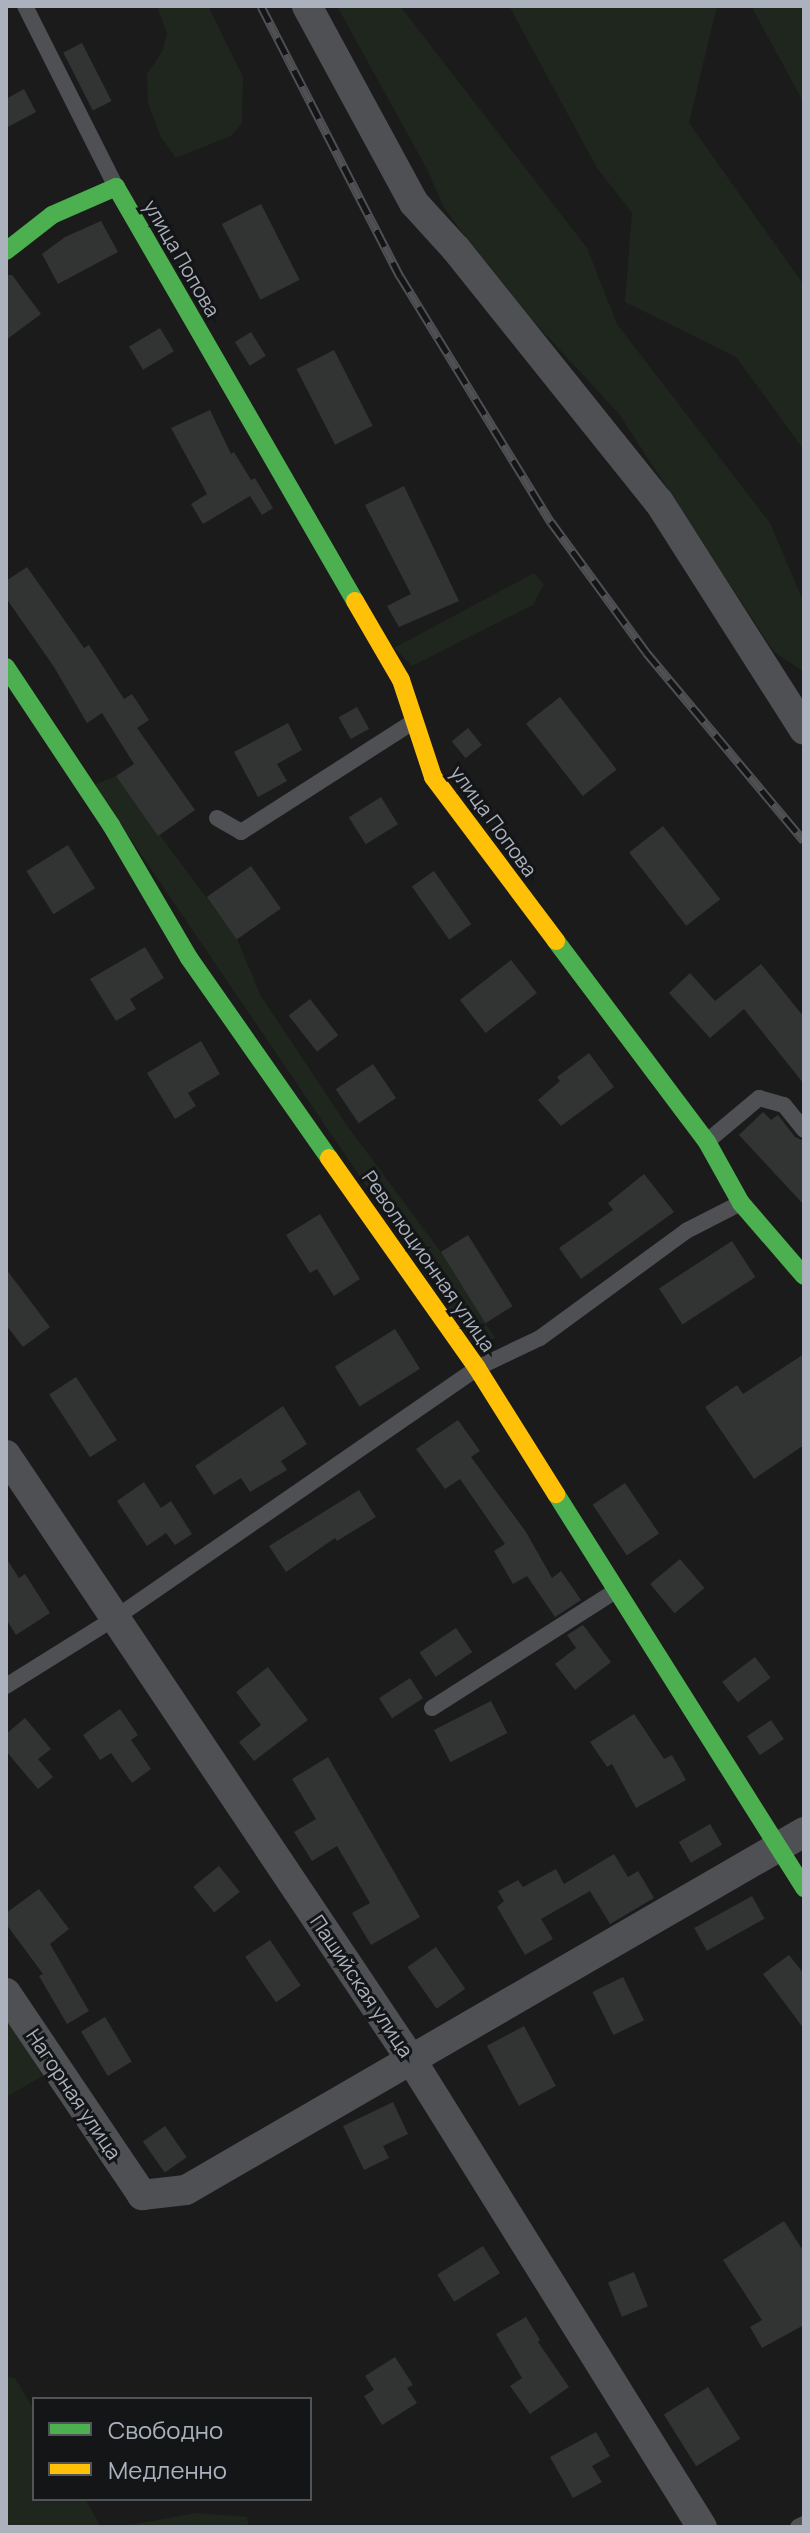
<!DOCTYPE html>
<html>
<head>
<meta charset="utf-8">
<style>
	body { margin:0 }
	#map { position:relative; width:810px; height:2533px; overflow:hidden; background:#1b1b1b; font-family:Manrope,sans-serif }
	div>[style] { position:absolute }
	.green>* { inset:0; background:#1e261e }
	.building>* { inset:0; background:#323333; transform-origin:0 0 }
	.lane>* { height:16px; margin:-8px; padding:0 8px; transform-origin:8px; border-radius:8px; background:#4f5054 }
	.street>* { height:30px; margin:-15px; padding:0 15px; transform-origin:15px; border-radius:15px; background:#4f5054 }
	.fast>* { height:18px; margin:-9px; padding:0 9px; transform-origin:9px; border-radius:9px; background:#4caf50 }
	.slow>* { height:18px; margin:-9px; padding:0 9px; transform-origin:9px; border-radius:9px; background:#ffc107 }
	.rail>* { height:9px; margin-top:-4.5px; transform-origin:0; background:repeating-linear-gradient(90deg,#141517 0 18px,#4f5053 0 36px); box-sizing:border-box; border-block:2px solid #4f5053 }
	span { translate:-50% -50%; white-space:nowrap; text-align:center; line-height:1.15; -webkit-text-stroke:6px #141517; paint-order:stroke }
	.street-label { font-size:20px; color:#abb2bd }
	.frame { position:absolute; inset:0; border:8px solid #abb2bd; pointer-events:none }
	.legend { position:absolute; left:32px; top:2397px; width:280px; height:104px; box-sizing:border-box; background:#141517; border:2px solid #505459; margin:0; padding:10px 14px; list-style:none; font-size:24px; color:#abb2bd }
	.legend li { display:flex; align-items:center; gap:16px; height:40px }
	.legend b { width:40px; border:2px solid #505459 }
</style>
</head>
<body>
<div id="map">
	<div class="green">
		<div style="clip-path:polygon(157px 6px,208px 6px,243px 77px,242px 123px,231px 136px,176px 158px,161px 137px,148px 103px,147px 74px,162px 52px,167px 34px)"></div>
		<div style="clip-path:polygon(337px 6px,400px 6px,587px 248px,617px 324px,770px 523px,804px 603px,804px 672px,774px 652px,619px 414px,510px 296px,444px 208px,428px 171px)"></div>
		<div style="clip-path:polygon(509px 6px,717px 6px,689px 123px,804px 285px,804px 450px,736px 357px,625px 302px,632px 213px,597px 168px)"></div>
		<div style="clip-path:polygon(751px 6px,804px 6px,804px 103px)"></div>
		<div style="clip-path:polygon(534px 573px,544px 584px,533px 605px,412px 666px,394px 648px)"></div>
		<div style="clip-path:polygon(116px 776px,237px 939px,261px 996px,346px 1124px,440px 1251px,495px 1338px,475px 1346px,94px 785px)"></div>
		<div style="clip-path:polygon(6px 2015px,43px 2076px,6px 2097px)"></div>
		<div style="clip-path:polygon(6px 2377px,15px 2378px,34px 2410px,34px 2499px,85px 2499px,101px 2527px,6px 2527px)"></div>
		<div style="clip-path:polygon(196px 2513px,247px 2517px,249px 2527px,119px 2527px)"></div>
	</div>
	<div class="building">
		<div style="left:82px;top:43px;width:65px;height:21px;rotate:63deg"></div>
		<div style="clip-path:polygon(24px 89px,36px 112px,6px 128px,6px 99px)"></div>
		<div style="left:261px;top:204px;width:85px;height:44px;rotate:63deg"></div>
		<div style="clip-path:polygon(101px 221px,118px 252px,58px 284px,42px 254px,65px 237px)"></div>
		<div style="clip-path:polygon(6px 275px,12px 275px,41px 314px,6px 340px)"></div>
		<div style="left:160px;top:328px;width:27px;height:36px;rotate:59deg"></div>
		<div style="left:251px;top:332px;width:28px;height:19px;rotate:58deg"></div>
		<div style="left:334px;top:350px;width:85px;height:42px;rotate:63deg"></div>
		<div style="clip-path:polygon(210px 410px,231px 454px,234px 452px,251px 480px,255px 478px,273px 508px,262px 515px,250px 496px,203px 524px,191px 504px,207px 494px,171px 428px)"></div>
		<div style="clip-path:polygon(404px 486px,459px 601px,399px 627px,387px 606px,411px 594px,365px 505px)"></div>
		<div style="clip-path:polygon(27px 567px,84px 648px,89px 645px,124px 699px,132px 694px,149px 720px,137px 728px,195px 810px,158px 836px,116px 776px,134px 764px,102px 713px,87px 723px,54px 667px,6px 598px,6px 581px)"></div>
		<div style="left:560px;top:697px;width:92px;height:43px;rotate:52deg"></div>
		<div style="left:357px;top:707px;width:25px;height:21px;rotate:61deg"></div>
		<div style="clip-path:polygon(288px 723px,302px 750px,277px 764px,287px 781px,258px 797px,234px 752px)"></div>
		<div style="left:468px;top:728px;width:22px;height:21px;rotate:51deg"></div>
		<div style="left:381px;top:797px;width:32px;height:38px;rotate:58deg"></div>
		<div style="left:663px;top:826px;width:93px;height:43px;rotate:52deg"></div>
		<div style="left:68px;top:845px;width:51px;height:49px;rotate:58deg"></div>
		<div style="left:251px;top:866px;width:52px;height:54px;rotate:55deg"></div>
		<div style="left:434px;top:871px;width:65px;height:27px;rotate:55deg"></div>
		<div style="clip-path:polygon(145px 947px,164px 978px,130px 999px,136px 1009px,116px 1021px,90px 979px)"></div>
		<div style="left:511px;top:960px;width:42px;height:65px;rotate:52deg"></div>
		<div style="clip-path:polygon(761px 964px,804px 1017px,804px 1084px,744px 1009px,710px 1038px,669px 993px,690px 973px,715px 1001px)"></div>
		<div style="left:310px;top:999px;width:46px;height:27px;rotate:52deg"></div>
		<div style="clip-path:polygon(201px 1041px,220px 1074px,188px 1093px,196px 1106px,175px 1119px,147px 1073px)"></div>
		<div style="clip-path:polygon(589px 1053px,614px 1087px,561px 1126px,538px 1100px,560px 1081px,557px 1077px)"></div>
		<div style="left:373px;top:1064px;width:41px;height:45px;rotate:56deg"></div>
		<div style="clip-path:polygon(763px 1112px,771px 1120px,778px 1115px,795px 1137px,804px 1141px,804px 1205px,739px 1135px)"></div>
		<div style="clip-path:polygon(644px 1174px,674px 1212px,581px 1279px,559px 1248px,613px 1210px,608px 1203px)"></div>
		<div style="clip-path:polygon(320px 1214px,360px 1279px,334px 1296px,317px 1269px,310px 1273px,286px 1235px)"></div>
		<div style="left:468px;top:1235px;width:84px;height:32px;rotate:58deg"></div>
		<div style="left:732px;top:1241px;width:43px;height:87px;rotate:57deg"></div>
		<div style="clip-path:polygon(6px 1269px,50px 1327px,23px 1347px,6px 1325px)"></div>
		<div style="left:395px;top:1329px;width:47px;height:71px;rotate:58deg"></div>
		<div style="clip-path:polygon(804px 1354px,804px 1445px,754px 1479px,705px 1407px,737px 1385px,743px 1394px)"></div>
		<div style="left:76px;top:1377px;width:75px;height:32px;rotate:57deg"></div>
		<div style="clip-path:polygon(283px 1406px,307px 1444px,281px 1461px,287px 1470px,250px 1492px,241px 1478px,214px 1495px,195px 1466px)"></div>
		<div style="clip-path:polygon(458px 1420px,480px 1451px,471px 1457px,526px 1532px,552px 1578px,561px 1571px,581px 1600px,555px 1617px,527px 1576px,513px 1584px,494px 1551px,505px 1544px,460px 1479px,445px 1489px,416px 1449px)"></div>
		<div style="clip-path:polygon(144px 1482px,161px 1508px,171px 1501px,192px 1534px,175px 1545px,166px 1533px,147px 1546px,117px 1501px)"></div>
		<div style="left:625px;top:1483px;width:61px;height:39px;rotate:56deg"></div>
		<div style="clip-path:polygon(359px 1490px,376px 1517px,337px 1541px,335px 1538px,286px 1572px,269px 1546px)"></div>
		<div style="clip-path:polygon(6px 1558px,19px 1578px,25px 1574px,50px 1613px,16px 1635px,6px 1619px)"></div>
		<div style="left:680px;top:1559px;width:38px;height:39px;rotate:50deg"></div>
		<div style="clip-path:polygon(583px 1625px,611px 1662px,575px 1690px,555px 1664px,576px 1648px,567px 1635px)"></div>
		<div style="left:456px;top:1628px;width:29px;height:44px;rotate:56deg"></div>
		<div style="left:755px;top:1657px;width:26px;height:41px;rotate:53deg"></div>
		<div style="clip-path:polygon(268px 1667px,308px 1720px,254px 1761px,239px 1742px,261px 1725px,236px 1692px)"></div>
		<div style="left:410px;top:1678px;width:24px;height:37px;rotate:57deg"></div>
		<div style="left:491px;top:1701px;width:36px;height:64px;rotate:63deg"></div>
		<div style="clip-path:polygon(120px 1709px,138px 1735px,131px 1740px,151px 1769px,132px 1783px,111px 1753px,100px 1760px,83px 1735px)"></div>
		<div style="clip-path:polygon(634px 1714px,664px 1759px,672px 1755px,686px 1780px,636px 1808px,612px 1764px,607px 1767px,590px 1742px)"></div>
		<div style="clip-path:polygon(25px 1718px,51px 1749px,38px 1759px,53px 1777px,38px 1789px,6px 1751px,6px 1734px)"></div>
		<div style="left:771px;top:1720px;width:23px;height:29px;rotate:56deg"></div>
		<div style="clip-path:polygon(328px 1757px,420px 1917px,371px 1945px,352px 1913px,370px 1903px,337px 1846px,312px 1861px,294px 1832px,316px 1819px,292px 1779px)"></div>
		<div style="left:710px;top:1824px;width:24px;height:36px;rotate:60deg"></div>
		<div style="clip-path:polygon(614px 1854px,628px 1877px,638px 1871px,654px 1898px,610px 1924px,590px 1891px,541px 1919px,553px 1939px,525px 1955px,497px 1907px,504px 1901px,498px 1891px,518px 1880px,523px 1887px,556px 1869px,564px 1884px)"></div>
		<div style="left:219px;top:1866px;width:33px;height:33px;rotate:51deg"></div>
		<div style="clip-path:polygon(39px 1889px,69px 1929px,50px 1944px,89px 2011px,67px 2024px,39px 1976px,43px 1974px,6px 1924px,6px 1913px)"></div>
		<div style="left:752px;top:1896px;width:26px;height:66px;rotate:61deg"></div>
		<div style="left:270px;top:1940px;width:55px;height:30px;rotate:56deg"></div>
		<div style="left:436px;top:1947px;width:51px;height:35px;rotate:55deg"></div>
		<div style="clip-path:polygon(789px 1955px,804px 1974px,804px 2029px,763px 1974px)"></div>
		<div style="left:623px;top:1977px;width:48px;height:34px;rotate:64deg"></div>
		<div style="left:105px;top:2017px;width:52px;height:28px;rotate:59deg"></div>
		<div style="left:524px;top:2026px;width:68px;height:42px;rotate:62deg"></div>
		<div style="clip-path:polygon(393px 2102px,408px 2134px,383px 2146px,389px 2158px,364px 2170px,343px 2126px)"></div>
		<div style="left:165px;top:2126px;width:38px;height:27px;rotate:55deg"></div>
		<div style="clip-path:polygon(784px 2221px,804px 2252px,804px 2325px,762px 2348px,750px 2327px,762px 2320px,723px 2260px)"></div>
		<div style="left:483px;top:2246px;width:32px;height:54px;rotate:58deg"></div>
		<div style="left:634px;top:2272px;width:37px;height:28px;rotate:68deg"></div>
		<div style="clip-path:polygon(526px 2317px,540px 2340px,538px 2342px,569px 2387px,530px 2414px,510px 2386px,522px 2378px,496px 2334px)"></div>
		<div style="clip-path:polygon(395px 2357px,413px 2385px,407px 2388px,417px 2403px,382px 2425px,364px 2396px,374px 2390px,365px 2376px)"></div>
		<div style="left:708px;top:2387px;width:61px;height:52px;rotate:58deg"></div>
		<div style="clip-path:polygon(596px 2432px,610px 2456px,592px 2466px,602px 2482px,573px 2498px,550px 2457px)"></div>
	</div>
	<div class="lane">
		<div style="left:25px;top:6px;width:200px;rotate:63.3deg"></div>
		<div style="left:217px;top:818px;width:28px;rotate:30deg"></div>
		<div style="left:241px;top:832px;width:204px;rotate:-32.6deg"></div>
		<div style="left:710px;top:1139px;width:64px;rotate:-39.9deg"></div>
		<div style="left:759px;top:1098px;width:26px;rotate:16deg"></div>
		<div style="left:784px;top:1105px;width:32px;rotate:51deg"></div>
		<div style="left:6px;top:1686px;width:128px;rotate:-32deg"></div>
		<div style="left:115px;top:1618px;width:440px;rotate:-34.6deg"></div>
		<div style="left:477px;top:1368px;width:70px;rotate:-25.5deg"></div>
		<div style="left:540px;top:1338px;width:181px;rotate:-36.2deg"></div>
		<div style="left:686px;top:1231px;width:59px;rotate:-27deg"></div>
		<div style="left:432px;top:1708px;width:218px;rotate:-32.5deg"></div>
		<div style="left:798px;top:2527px;width:7px;rotate:-27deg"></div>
	</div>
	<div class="street">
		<div style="left:307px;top:6px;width:224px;rotate:61.5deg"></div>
		<div style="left:414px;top:203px;width:62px;rotate:47.6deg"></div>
		<div style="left:456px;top:249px;width:324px;rotate:51.3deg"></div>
		<div style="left:659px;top:502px;width:270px;rotate:57.5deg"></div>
		<div style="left:6px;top:1455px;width:729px;rotate:56.18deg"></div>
		<div style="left:412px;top:2061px;width:549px;rotate:58.11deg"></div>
		<div style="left:6px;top:1993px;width:244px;rotate:56deg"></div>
		<div style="left:142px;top:2195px;width:44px;rotate:-6.5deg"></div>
		<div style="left:186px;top:2190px;width:714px;rotate:-30.08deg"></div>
	</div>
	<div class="fast">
		<div style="left:6px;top:251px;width:58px;rotate:-38deg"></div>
		<div style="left:52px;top:215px;width:70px;rotate:-23.6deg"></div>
		<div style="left:116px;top:187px;width:478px;rotate:60deg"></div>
		<div style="left:6px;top:667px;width:190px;rotate:56.4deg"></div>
		<div style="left:111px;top:825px;width:154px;rotate:59.6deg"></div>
		<div style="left:189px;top:958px;width:244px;rotate:55deg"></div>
		<div style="left:556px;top:941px;width:251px;rotate:53.1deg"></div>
		<div style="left:707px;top:1142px;width:70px;rotate:60.9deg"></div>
		<div style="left:741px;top:1203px;width:96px;rotate:49.2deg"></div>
		<div style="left:556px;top:1494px;width:466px;rotate:57.8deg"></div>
	</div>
	<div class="slow">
		<div style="left:355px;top:601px;width:91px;rotate:59.8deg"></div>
		<div style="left:401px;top:680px;width:102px;rotate:71.7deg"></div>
		<div style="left:433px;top:777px;width:205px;rotate:53.1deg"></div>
		<div style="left:329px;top:1158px;width:257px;rotate:54.8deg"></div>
		<div style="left:477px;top:1368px;width:149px;rotate:57.9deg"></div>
	</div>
	<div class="rail">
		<div style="left:261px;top:6px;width:304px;rotate:62.8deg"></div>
		<div style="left:400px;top:276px;width:289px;rotate:58.5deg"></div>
		<div style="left:551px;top:522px;width:161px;rotate:53.8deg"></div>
		<div style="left:646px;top:652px;width:246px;rotate:50.1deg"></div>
	</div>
	<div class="street-label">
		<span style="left:182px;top:258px;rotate:60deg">улица Попова</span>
		<span style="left:494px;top:821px;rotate:54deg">улица Попова</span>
		<span style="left:429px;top:1261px;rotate:55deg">Революционная улица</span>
		<span style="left:362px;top:1986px;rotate:56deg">Пашийская улица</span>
		<span style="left:74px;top:2094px;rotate:56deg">Нагорная улица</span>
	</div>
	<div class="frame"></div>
	<ul class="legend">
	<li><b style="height:10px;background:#4caf50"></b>Свободно</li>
	<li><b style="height:10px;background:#ffc107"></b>Медленно</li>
	</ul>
</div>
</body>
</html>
